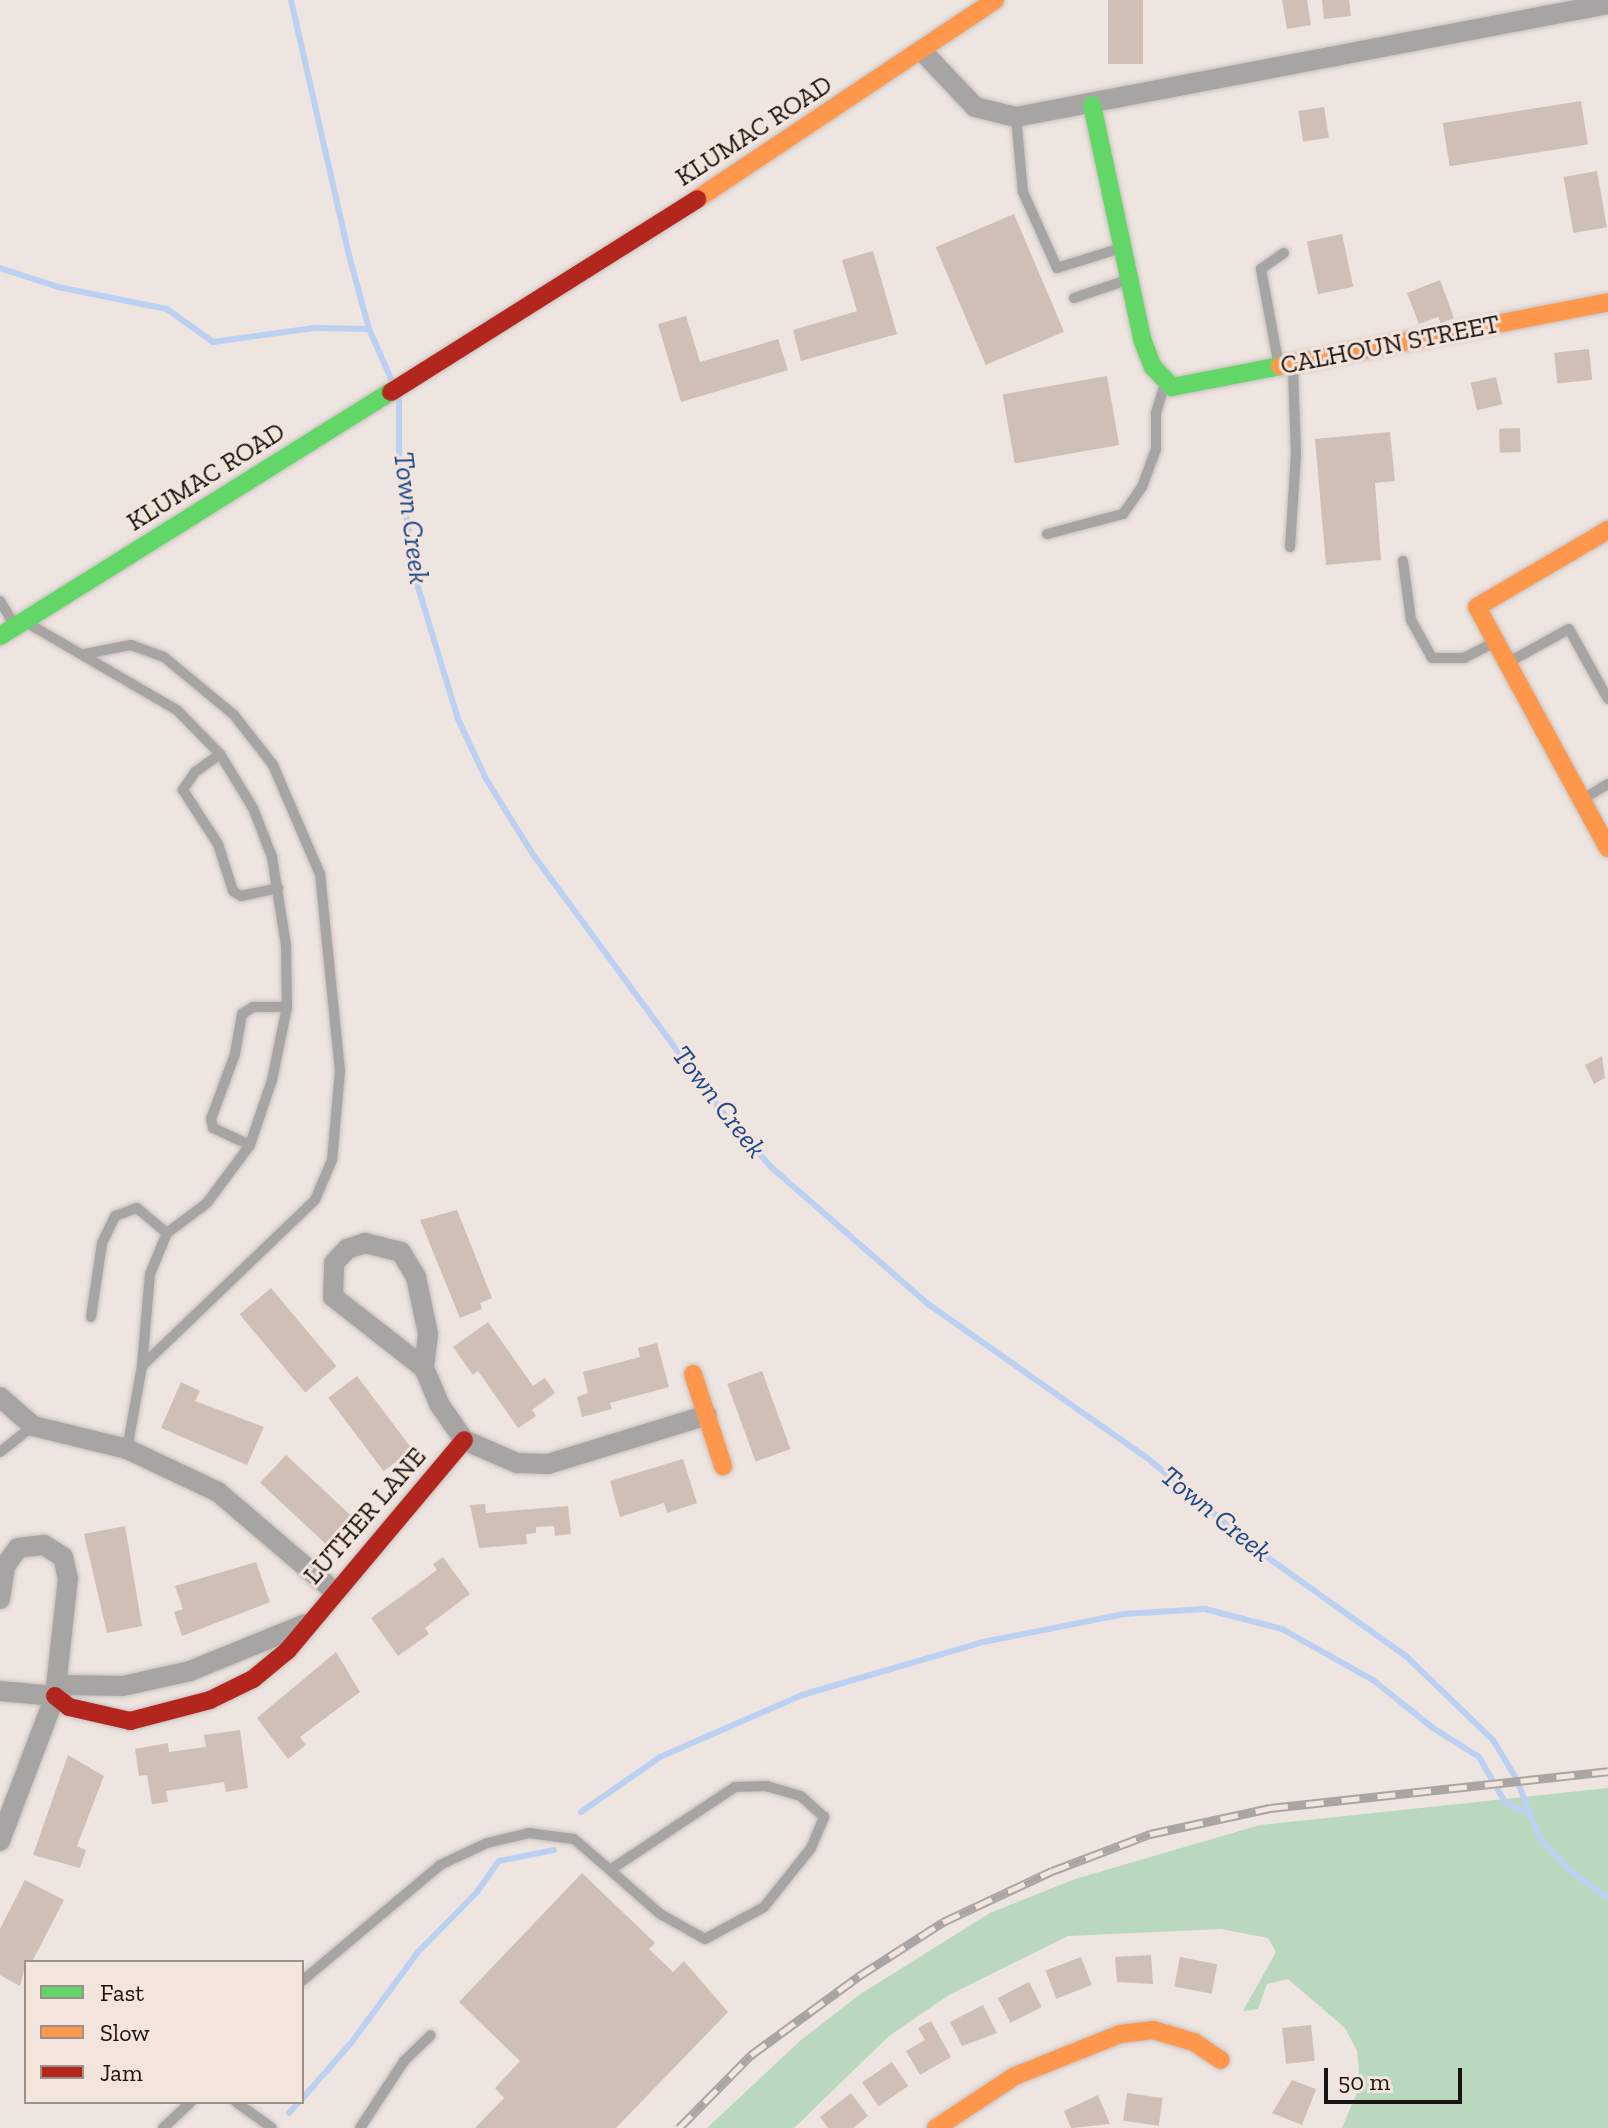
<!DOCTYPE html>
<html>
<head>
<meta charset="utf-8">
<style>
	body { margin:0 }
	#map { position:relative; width:1608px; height:2128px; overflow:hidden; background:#eee5e1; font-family:"Zilla Slab",serif }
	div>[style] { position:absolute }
	.green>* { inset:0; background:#b9d8bd }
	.stream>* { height:6px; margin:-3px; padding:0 3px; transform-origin:3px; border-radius:3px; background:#bcd0f1 }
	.building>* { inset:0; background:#d0bfb6; transform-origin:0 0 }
	.roads { filter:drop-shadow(0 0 2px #c7c0bc) drop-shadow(0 0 2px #c7c0bc) }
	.lane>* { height:10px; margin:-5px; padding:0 5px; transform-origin:5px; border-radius:5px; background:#a7a5a3 }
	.street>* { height:20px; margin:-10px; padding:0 10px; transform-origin:10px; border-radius:10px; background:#a7a5a3 }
	.fast>* { height:18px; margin:-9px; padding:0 9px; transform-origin:9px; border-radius:9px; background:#63d668 }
	.slow>* { height:18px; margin:-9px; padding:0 9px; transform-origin:9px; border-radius:9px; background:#ff974d }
	.jam>* { height:18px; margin:-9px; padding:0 9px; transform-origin:9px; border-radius:9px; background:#b3261e }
	.rail>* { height:9px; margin-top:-4.5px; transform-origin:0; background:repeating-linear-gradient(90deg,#f3e4dc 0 18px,#a8a5a3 0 36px); box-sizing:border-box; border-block:2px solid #a8a5a3 }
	span { translate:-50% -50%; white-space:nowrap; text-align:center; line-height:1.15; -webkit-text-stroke:6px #f3e4dc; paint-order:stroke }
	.street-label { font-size:26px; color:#191311 }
	.water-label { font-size:28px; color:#19488e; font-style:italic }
	.legend { position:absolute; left:24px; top:1960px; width:280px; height:144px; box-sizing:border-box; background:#f3e4dc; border:2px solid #9c908b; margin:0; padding:10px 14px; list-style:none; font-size:24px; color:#191311 }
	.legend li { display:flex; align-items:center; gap:16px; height:40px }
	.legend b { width:40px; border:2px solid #9c908b }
	.scale { position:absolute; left:1324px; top:2068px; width:138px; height:36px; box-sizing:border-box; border:4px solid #191311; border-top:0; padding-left:10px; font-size:24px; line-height:28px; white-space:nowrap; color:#191311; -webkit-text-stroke:6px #f3e4dc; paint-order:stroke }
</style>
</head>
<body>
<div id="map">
	<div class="green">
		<div style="clip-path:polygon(1608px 1788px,1608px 2128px,1342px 2128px,1357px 2092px,1359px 2069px,1357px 2051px,1345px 2028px,1288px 1979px,1267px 1984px,1258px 2009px,1243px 2011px,1276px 1952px,1268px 1938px,1221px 1929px,1068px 1936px,949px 1995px,889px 2036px,794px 2128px,707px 2128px,800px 2041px,859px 1995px,990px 1913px,1075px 1879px,1260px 1825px)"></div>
	</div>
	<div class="stream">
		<div style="left:291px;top:0;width:262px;rotate:77.2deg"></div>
		<div style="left:349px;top:255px;width:77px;rotate:74.9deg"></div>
		<div style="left:369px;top:329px;width:57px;rotate:66.1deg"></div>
		<div style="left:0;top:268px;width:61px;rotate:18.1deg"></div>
		<div style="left:58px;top:287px;width:111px;rotate:11.4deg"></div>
		<div style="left:167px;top:309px;width:57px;rotate:35.7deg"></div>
		<div style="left:213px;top:342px;width:102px;rotate:-7.9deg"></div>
		<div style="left:314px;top:328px;width:55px;rotate:1deg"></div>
		<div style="left:399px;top:399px;width:71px;rotate:90deg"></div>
		<div style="left:399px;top:470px;width:115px;rotate:81deg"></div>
		<div style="left:417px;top:584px;width:141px;rotate:73.1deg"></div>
		<div style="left:458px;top:719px;width:66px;rotate:65deg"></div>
		<div style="left:486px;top:779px;width:87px;rotate:58.1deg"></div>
		<div style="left:532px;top:853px;width:324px;rotate:53.7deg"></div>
		<div style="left:724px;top:1114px;width:71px;rotate:48.4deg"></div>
		<div style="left:771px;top:1167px;width:208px;rotate:41.1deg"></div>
		<div style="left:928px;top:1304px;width:266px;rotate:35.1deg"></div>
		<div style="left:1146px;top:1457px;width:148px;rotate:39.8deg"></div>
		<div style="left:1260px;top:1552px;width:179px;rotate:35.5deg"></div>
		<div style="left:1406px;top:1656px;width:121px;rotate:44deg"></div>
		<div style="left:1493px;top:1740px;width:47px;rotate:59deg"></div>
		<div style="left:1517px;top:1780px;width:61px;rotate:68.9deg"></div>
		<div style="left:1539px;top:1837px;width:45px;rotate:47.7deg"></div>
		<div style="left:1569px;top:1870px;width:48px;rotate:35.7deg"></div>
		<div style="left:581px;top:1812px;width:96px;rotate:-34.8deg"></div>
		<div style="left:660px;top:1757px;width:155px;rotate:-23.6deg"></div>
		<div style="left:802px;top:1695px;width:189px;rotate:-16.3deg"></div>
		<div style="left:983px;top:1642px;width:144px;rotate:-11.2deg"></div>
		<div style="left:1124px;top:1614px;width:81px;rotate:-3.5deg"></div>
		<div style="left:1205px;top:1609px;width:80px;rotate:14.6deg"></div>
		<div style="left:1282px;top:1629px;width:104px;rotate:29.3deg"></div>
		<div style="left:1373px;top:1680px;width:77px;rotate:38.7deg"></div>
		<div style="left:1433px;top:1728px;width:54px;rotate:32.2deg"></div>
		<div style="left:1479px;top:1757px;width:52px;rotate:60deg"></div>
		<div style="left:1505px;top:1802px;width:28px;rotate:27deg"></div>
		<div style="left:302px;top:2099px;width:74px;rotate:-48.8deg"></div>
		<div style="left:351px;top:2043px;width:113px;rotate:-53.6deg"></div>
		<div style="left:418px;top:1952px;width:84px;rotate:-45.5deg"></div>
		<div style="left:477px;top:1892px;width:38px;rotate:-55deg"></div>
		<div style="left:499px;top:1861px;width:56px;rotate:-11.3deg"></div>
		<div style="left:289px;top:2113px;width:15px;rotate:-48deg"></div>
	</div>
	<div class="building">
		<div style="left:1108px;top:0;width:35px;height:64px"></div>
		<div style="clip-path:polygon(1282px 0,1307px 0,1311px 25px,1287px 29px)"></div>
		<div style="clip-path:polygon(1322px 0,1349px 0,1351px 16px,1324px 19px)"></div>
		<div style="left:1581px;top:101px;width:44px;height:140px;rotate:81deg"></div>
		<div style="left:1324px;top:107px;width:31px;height:26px;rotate:81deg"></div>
		<div style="left:1597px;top:171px;width:57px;height:34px;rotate:80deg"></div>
		<div style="left:1014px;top:214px;width:128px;height:85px;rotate:67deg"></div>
		<div style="left:1342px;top:234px;width:54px;height:36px;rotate:78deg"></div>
		<div style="clip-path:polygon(873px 251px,897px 334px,801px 361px,793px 330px,857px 311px,842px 260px)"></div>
		<div style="clip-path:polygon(1440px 280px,1454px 318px,1441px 323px,1438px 317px,1419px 324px,1407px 293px)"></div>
		<div style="clip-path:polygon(686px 316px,700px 362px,778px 339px,788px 370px,681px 402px,658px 324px)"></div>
		<div style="left:1589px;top:349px;width:31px;height:35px;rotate:84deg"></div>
		<div style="left:1107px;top:376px;width:70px;height:106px;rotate:80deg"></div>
		<div style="left:1496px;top:377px;width:28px;height:26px;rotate:77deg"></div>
		<div style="left:1520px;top:428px;width:24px;height:21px;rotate:88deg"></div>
		<div style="clip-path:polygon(1390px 432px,1395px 481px,1375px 483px,1381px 560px,1326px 565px,1315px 439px)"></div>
		<div style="clip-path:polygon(1602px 1056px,1605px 1078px,1594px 1084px,1585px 1065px)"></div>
		<div style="clip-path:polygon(457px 1210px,492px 1298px,480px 1303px,482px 1309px,460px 1318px,420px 1220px)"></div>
		<div style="left:271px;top:1288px;width:102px;height:41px;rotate:50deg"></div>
		<div style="clip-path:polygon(488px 1322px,533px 1386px,545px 1378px,555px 1393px,532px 1410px,536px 1416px,518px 1428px,478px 1371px,473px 1375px,453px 1347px)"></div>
		<div style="clip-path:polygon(657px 1343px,669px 1387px,610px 1403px,612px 1409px,582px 1417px,577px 1397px,588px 1393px,583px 1372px,640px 1357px,638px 1348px)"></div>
		<div style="left:762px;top:1371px;width:83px;height:37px;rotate:70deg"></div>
		<div style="left:357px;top:1376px;width:92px;height:36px;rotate:53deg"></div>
		<div style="clip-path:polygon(181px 1382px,200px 1391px,195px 1401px,264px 1427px,247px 1465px,161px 1428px)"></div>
		<div style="left:286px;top:1455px;width:91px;height:38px;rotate:43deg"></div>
		<div style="clip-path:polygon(683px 1459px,697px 1503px,667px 1513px,664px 1503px,620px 1517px,610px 1481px)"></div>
		<div style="clip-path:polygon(485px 1504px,486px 1513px,568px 1506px,571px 1534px,555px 1536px,554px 1526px,536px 1527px,536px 1533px,526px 1534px,527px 1544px,479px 1548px,470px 1505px)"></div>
		<div style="clip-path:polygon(125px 1526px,142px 1626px,107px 1633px,84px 1534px)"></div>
		<div style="clip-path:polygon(443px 1557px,470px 1594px,425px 1628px,429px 1634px,398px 1656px,371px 1618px,437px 1570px,433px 1564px)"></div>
		<div style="clip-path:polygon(256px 1562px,270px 1602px,182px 1636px,174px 1612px,183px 1609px,175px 1586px)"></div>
		<div style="clip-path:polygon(336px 1652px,360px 1692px,300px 1737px,306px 1745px,288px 1759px,257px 1718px)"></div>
		<div style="clip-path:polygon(240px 1730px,248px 1788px,226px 1792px,224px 1782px,166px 1791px,168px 1802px,152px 1804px,147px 1775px,139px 1776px,135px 1749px,168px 1743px,169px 1752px,206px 1747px,204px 1735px)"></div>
		<div style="clip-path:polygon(68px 1755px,104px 1776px,77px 1846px,86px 1850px,80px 1868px,33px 1855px)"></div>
		<div style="clip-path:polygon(582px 1873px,655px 1943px,649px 1949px,673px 1972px,684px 1961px,728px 2012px,616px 2128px,475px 2128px,504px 2098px,495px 2088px,520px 2061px,459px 2002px)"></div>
		<div style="clip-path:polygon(25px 1880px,64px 1900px,32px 1962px,26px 1962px,20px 1986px,0 1975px,0 1929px)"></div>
		<div style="clip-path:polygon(1151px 1955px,1153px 1984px,1117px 1982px,1115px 1957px)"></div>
		<div style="left:1081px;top:1957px;width:30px;height:38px;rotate:69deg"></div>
		<div style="left:1180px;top:1957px;width:38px;height:30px;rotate:11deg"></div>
		<div style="left:1029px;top:1982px;width:28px;height:35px;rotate:63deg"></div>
		<div style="clip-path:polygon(983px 2005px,997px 2033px,962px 2046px,950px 2022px)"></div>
		<div style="clip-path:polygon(931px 2021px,951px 2057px,920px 2075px,906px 2051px,925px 2040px,918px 2028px)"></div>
		<div style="left:1311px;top:2025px;width:36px;height:29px;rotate:84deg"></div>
		<div style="left:892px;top:2062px;width:29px;height:36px;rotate:56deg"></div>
		<div style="clip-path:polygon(1292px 2080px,1316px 2089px,1302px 2125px,1272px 2113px)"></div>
		<div style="clip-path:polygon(851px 2093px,868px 2116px,853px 2128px,828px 2128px,820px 2117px)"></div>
		<div style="left:1127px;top:2093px;width:36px;height:28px;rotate:8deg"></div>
		<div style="clip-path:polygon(1098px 2095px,1110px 2124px,1071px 2128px,1064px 2111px)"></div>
	</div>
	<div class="roads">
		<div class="lane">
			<div style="left:1016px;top:117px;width:75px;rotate:84.7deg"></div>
			<div style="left:1023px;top:192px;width:83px;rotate:65.9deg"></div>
			<div style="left:1057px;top:268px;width:64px;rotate:-17.3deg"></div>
			<div style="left:1074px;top:298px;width:56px;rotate:-18.8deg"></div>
			<div style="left:1278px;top:361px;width:94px;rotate:-100.5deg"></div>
			<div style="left:1261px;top:269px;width:28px;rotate:-35deg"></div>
			<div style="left:1047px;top:534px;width:79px;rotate:-14.7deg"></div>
			<div style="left:1123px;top:514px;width:33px;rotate:-55deg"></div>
			<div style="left:1142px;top:487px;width:40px;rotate:-69.8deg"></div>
			<div style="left:1156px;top:449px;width:36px;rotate:-90deg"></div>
			<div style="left:1156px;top:413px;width:30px;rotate:-73deg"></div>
			<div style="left:1290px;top:547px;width:93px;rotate:-86.3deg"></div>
			<div style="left:1296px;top:454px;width:88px;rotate:-92deg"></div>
			<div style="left:1403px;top:561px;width:60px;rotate:82.3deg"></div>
			<div style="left:1411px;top:620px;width:43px;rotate:61.1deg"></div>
			<div style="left:1432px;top:658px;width:32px"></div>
			<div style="left:1464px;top:658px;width:34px;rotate:-27deg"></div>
			<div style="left:0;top:601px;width:26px;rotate:59deg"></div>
			<div style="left:29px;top:624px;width:171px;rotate:30.2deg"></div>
			<div style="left:177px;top:710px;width:62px;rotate:45.7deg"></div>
			<div style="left:220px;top:754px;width:63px;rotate:58.6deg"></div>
			<div style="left:253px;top:808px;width:53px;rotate:68.8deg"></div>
			<div style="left:272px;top:857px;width:89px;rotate:81deg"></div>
			<div style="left:286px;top:945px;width:62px;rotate:89.1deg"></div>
			<div style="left:287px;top:1007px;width:75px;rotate:101.6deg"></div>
			<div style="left:272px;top:1080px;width:69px;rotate:108.7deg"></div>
			<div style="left:250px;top:1145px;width:72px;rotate:126.6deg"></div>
			<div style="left:207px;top:1203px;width:50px;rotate:143.1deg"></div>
			<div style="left:167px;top:1233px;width:44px;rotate:112.5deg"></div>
			<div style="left:150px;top:1274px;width:92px;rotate:95deg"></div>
			<div style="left:142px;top:1366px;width:84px;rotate:100.2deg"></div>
			<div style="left:85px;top:654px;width:47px;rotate:-11.1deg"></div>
			<div style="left:131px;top:645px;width:35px;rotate:20deg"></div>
			<div style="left:164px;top:657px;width:91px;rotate:39.6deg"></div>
			<div style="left:234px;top:715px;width:63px;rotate:52deg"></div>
			<div style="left:273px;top:765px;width:119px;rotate:66.7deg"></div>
			<div style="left:320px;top:874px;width:198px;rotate:84.2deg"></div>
			<div style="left:340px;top:1071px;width:89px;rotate:95.1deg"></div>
			<div style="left:332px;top:1160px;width:43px;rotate:113deg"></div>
			<div style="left:315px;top:1200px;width:240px;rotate:136.2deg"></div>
			<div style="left:1509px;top:662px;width:68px;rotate:-28.8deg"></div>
			<div style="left:1569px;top:629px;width:80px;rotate:60.9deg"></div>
			<div style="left:220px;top:754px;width:31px;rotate:144deg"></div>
			<div style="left:195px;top:772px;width:22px;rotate:124deg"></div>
			<div style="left:183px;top:790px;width:64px;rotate:57.1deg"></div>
			<div style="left:218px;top:844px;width:49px;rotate:72.3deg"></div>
			<div style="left:233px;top:891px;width:9px;rotate:32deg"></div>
			<div style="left:241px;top:896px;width:38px;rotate:-12deg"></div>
			<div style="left:1583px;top:799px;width:29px;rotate:-31deg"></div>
			<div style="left:250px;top:1145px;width:41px;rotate:-155.3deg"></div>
			<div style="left:213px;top:1128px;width:9px;rotate:-103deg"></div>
			<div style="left:211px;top:1119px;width:69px;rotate:-69.7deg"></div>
			<div style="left:235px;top:1054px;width:41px;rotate:-80.1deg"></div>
			<div style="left:242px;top:1014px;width:13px;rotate:-32deg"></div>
			<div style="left:253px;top:1007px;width:34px"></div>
			<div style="left:91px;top:1317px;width:75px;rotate:-81.5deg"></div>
			<div style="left:102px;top:1243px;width:30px;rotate:-64deg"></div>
			<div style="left:115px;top:1216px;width:23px;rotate:-20deg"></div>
			<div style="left:137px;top:1208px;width:39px;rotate:40deg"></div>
			<div style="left:0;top:1452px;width:42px;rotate:-38.2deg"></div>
			<div style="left:302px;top:1981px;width:180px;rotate:-40deg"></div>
			<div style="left:440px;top:1865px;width:52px;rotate:-25.1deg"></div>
			<div style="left:487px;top:1843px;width:43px;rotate:-13.4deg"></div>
			<div style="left:529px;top:1833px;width:45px;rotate:7.6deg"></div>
			<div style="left:574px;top:1839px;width:48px;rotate:40.7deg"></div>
			<div style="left:610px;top:1870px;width:64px;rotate:41.2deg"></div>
			<div style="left:658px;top:1912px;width:5px;rotate:37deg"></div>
			<div style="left:662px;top:1915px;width:49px;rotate:29.2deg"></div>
			<div style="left:705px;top:1939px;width:67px;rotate:-28.5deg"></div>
			<div style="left:764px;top:1907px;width:75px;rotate:-51.5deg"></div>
			<div style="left:811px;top:1848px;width:34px;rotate:-67deg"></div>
			<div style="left:824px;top:1817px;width:31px;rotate:-138deg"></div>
			<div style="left:801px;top:1796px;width:35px;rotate:-164deg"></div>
			<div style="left:767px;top:1786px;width:32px;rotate:178deg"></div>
			<div style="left:735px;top:1787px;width:150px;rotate:146.4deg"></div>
			<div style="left:236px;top:2102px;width:44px;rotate:35.8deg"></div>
			<div style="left:163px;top:2128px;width:38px;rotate:-43deg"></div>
			<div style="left:360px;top:2128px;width:80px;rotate:-56.7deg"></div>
			<div style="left:404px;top:2061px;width:37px;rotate:-44deg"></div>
		</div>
		<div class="street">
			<div style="left:922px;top:51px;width:77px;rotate:46.6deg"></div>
			<div style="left:975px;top:107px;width:42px;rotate:13.7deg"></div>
			<div style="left:1016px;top:117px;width:603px;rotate:-10.81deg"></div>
			<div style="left:365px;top:1243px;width:37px;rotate:14deg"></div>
			<div style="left:401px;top:1252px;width:29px;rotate:59deg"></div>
			<div style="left:416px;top:1277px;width:58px;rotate:78.1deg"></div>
			<div style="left:428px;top:1334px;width:34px;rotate:97deg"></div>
			<div style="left:424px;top:1368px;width:115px;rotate:-142deg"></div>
			<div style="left:333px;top:1297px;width:34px;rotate:-88deg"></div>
			<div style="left:334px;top:1263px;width:19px;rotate:-47deg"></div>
			<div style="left:347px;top:1249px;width:19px;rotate:-18deg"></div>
			<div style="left:424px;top:1368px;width:39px;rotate:67deg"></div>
			<div style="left:439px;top:1404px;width:44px;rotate:55.2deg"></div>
			<div style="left:464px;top:1440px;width:58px;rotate:23.5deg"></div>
			<div style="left:517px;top:1463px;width:31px;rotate:2deg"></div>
			<div style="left:548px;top:1464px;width:166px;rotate:-17.1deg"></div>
			<div style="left:0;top:1397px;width:44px;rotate:41.3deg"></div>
			<div style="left:33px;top:1426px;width:97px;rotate:13.7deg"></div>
			<div style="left:127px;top:1449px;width:101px;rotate:25.3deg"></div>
			<div style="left:218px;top:1492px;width:154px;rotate:40.5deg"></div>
			<div style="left:0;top:1599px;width:33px;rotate:-81deg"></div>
			<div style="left:5px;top:1566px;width:22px;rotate:-54deg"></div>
			<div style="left:18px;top:1548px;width:26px;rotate:-7deg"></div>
			<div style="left:44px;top:1545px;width:22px;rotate:32deg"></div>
			<div style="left:63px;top:1557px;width:22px;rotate:77deg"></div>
			<div style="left:68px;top:1578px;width:119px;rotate:96.3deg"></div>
			<div style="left:0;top:1691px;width:55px;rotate:5.2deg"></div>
			<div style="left:55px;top:1696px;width:155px;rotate:110.8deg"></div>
			<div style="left:55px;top:1696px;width:17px;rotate:-40deg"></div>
			<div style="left:68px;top:1685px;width:55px;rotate:1deg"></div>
			<div style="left:123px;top:1686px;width:69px;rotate:-12.6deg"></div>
			<div style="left:190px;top:1671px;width:124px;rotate:-22.2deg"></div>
		</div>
		<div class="fast">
			<div style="left:1092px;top:105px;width:239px;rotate:77.9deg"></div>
			<div style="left:1142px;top:339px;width:30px;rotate:69deg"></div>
			<div style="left:1153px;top:367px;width:28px;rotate:46deg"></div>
			<div style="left:1172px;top:387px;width:110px;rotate:-11deg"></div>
			<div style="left:0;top:636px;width:461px;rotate:-32deg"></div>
		</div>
		<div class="slow">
			<div style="left:697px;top:199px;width:358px;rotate:-33.7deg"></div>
			<div style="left:1280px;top:366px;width:334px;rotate:-11deg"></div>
			<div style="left:1608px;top:530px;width:152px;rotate:149.6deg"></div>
			<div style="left:1477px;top:607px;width:274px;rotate:61.5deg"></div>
			<div style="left:693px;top:1374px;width:97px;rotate:71.9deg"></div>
			<div style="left:936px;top:2128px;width:95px;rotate:-33.4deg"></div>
			<div style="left:1015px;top:2076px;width:113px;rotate:-21.8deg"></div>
			<div style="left:1120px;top:2034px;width:33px;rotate:-7deg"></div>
			<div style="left:1153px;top:2030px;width:43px;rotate:16.3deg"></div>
			<div style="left:1194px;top:2042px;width:32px;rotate:34deg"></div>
		</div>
		<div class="jam">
			<div style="left:391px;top:392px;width:362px;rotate:-32.2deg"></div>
			<div style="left:55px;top:1696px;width:18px;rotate:38deg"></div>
			<div style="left:69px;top:1707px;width:63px;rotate:12.9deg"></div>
			<div style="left:130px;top:1721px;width:83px;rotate:-14.7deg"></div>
			<div style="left:210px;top:1700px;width:48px;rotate:-26deg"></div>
			<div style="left:253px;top:1679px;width:45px;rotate:-39.6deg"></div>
			<div style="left:288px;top:1650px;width:274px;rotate:-50deg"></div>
		</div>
	</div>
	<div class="rail">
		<div style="left:679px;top:2128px;width:103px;rotate:-45.4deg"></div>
		<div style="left:751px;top:2055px;width:134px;rotate:-36.2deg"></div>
		<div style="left:859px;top:1976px;width:100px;rotate:-32.7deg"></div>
		<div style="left:943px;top:1922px;width:120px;rotate:-25.1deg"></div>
		<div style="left:1052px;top:1871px;width:105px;rotate:-20.7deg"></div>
		<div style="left:1150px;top:1834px;width:123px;rotate:-12.2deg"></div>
		<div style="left:1270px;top:1808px;width:340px;rotate:-6.2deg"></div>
	</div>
	<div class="street-label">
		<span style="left:754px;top:131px;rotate:-33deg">KLUMAC ROAD</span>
		<span style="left:1390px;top:345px;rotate:-11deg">CALHOUN STREET</span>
		<span style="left:206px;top:477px;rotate:-32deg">KLUMAC ROAD</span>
		<span style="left:365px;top:1516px;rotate:-49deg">LUTHER LANE</span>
	</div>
	<div class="water-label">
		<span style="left:411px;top:518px;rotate:83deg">Town Creek</span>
		<span style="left:719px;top:1102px;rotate:52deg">Town Creek</span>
		<span style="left:1216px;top:1514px;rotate:39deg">Town Creek</span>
	</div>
	<ul class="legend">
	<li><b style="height:10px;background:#63d668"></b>Fast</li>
	<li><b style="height:10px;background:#ff974d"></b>Slow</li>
	<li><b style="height:10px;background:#b3261e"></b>Jam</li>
	</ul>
	<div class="scale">50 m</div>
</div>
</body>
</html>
